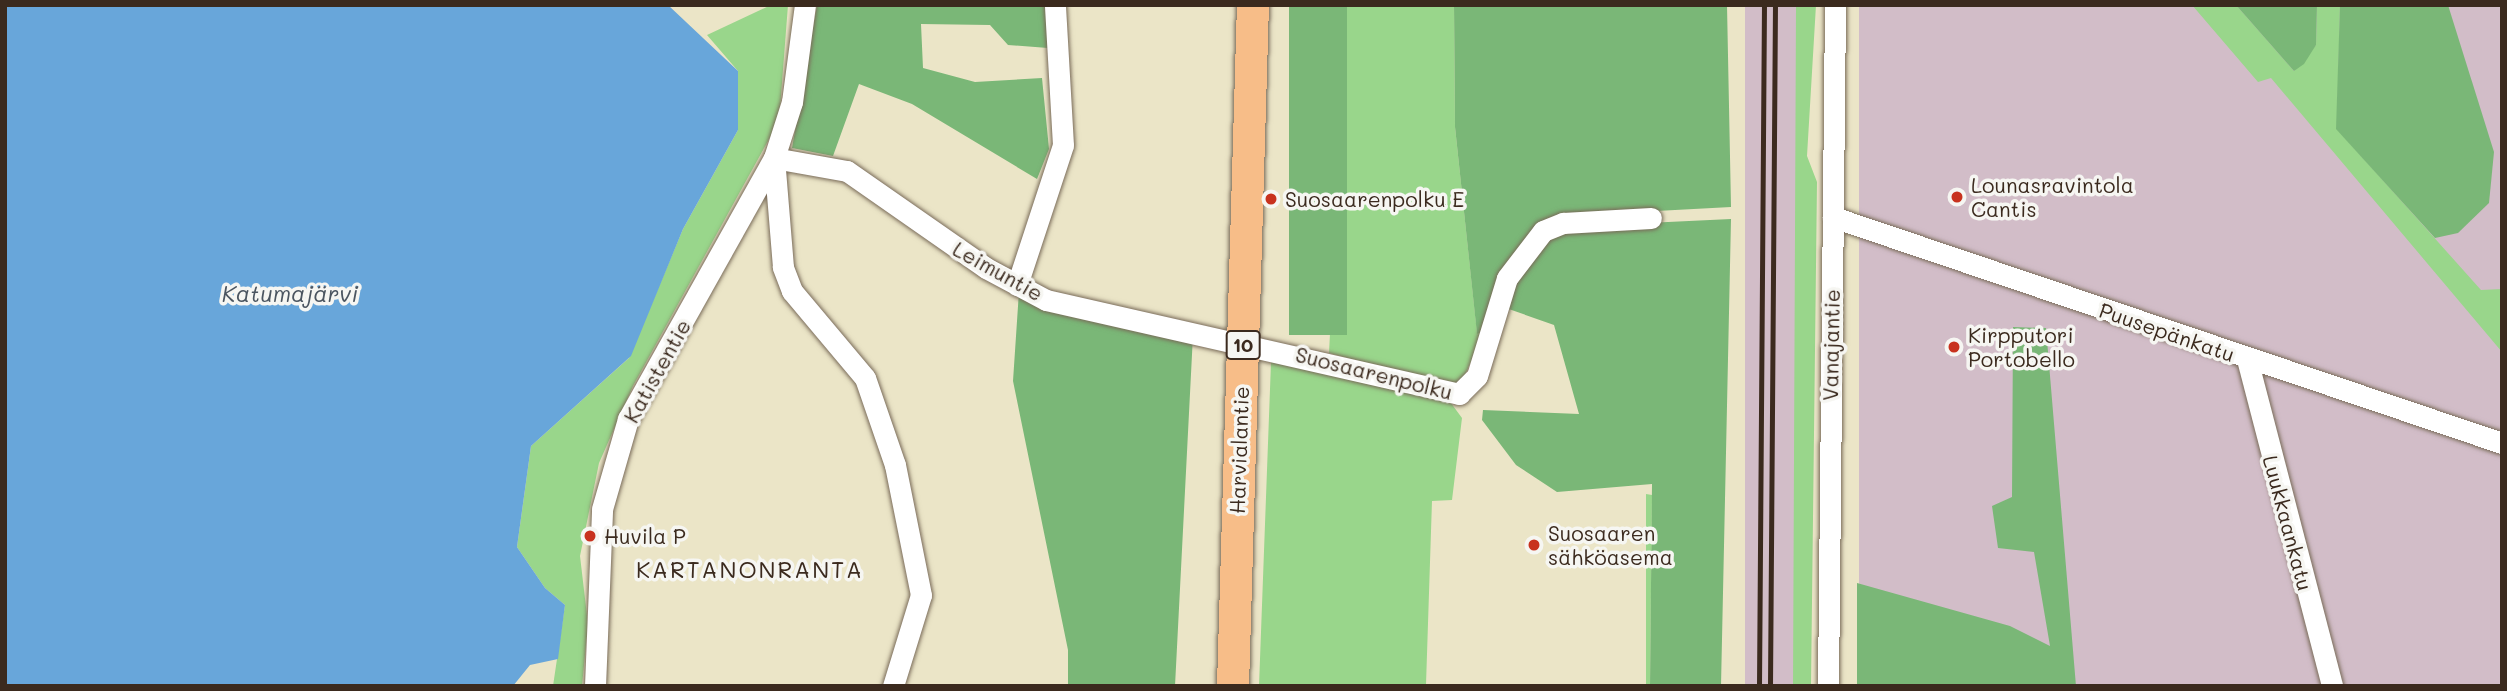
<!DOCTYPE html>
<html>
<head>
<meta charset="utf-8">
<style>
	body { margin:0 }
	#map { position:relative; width:2507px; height:691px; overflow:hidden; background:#ebe5c7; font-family:Mali,sans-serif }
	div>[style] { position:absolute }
	.industrial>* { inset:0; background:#d2bdc8; transform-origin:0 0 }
	.green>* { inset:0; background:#99d68b }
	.forest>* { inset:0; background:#7ab777; transform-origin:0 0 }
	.water>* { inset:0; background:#68a6da }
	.roads { filter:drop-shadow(0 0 2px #796b59) drop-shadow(0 0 2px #796b59) }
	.minor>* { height:21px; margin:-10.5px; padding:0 10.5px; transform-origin:10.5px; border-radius:10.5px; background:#fff }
	.highway>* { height:32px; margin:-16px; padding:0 16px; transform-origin:16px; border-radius:16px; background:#f7bd88 }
	.rail>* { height:4.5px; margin:-2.25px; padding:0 2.25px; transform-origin:2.25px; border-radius:2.25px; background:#3b2a1e }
	.dots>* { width:19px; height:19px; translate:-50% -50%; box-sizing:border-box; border:4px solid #f6f6f2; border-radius:50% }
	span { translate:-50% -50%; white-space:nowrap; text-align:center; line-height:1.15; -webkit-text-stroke:7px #f6f6f2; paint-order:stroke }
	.shield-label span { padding:2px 5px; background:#f6f6f2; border:2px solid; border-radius:5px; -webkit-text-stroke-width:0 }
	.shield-label { font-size:19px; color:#3b2a1e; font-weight:700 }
	.poi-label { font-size:21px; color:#3b2a1e }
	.left { translate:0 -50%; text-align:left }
	.street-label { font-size:21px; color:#3b2a1e }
	.water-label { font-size:23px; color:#4b5560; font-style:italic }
	.neighbourhood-label { font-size:23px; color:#3b2a1e; letter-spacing:2px }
	.frame { position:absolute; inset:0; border:7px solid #3b2a1e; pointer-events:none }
</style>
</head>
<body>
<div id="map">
	<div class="industrial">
		<div style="left:1745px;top:5px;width:51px;height:681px"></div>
		<div style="left:1859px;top:5px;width:643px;height:681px"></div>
	</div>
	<div class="green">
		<div style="clip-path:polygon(771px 5px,788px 5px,779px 121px,633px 386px,599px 463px,580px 556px,588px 624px,582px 686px,553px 686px,565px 605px,545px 588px,517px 547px,531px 446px,629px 358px,683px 229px,738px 130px,738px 71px,707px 35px)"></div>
		<div style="clip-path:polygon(1347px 5px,1454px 5px,1455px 127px,1477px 333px,1486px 328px,1459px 388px,1329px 353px)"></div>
		<div style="clip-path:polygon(1796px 5px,1816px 5px,1807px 156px,1817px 182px,1811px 686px,1793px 686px)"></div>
		<div style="clip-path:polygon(2192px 5px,2236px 5px,2294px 71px,2316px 45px,2317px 5px,2340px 5px,2337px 129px,2481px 290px,2502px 289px,2502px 352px,2271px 78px,2258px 82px)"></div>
		<div style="clip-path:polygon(1271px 362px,1448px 399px,1462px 418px,1452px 500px,1432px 501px,1426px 685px,1439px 686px,1259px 686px)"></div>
		<div style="clip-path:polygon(1646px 494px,1652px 495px,1650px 686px,1646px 686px)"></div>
	</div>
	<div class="forest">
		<div style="clip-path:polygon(817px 5px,1047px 5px,1048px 48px,1008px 45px,990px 25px,921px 24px,923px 68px,975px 82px,1042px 78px,1049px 149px,1037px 179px,912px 104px,859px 84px,833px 156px,792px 148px)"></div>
		<div style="left:1289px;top:5px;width:58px;height:330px"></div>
		<div style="clip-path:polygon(1454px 5px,1727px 5px,1731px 207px,1563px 216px,1541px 223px,1486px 328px,1477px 334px,1455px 127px)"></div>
		<div style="clip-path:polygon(2236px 5px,2317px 5px,2316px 45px,2304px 64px,2294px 71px)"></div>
		<div style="clip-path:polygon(2340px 5px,2448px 5px,2494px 152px,2489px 203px,2458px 233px,2435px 238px,2336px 129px)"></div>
		<div style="clip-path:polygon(1731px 219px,1721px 686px,1650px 686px,1652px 484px,1557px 492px,1516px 465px,1482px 420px,1483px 410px,1579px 414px,1554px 325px,1503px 307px,1526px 254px,1563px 227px)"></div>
		<div style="clip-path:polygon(1019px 291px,1193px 335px,1175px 686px,1068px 686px,1068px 650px,1013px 381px)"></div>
		<div style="clip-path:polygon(2013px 327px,2046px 328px,2076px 686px,1857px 686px,1857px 583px,2010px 626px,2050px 646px,2034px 552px,1998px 548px,1992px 506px,2012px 497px)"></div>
	</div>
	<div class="water">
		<div style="clip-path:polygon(5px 5px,668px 5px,738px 71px,738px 130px,683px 229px,631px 356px,531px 446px,517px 547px,545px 588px,565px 605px,558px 659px,530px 665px,513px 686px,5px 686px)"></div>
	</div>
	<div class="roads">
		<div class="minor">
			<div style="left:1833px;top:217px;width:706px;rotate:18.67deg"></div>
			<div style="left:1017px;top:285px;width:147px;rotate:-71.8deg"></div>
			<div style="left:1063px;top:145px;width:140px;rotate:-93.3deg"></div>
			<div style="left:2247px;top:359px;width:338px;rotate:75.4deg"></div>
			<div style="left:595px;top:686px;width:177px;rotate:-87.7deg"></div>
			<div style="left:602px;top:509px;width:94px;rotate:-73.9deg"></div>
			<div style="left:628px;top:419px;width:299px;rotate:-60.8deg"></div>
			<div style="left:774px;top:158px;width:59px;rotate:-72.2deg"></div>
			<div style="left:792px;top:102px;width:98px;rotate:-82.4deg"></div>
			<div style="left:893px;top:686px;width:95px;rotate:-72.9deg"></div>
			<div style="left:921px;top:595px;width:133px;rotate:-101.3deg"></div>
			<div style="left:895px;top:465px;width:92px;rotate:-109deg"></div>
			<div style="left:865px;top:378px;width:114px;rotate:-130deg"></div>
			<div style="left:792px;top:291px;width:26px;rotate:-111deg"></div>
			<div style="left:783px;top:267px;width:109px;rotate:-94.7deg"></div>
			<div style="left:774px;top:158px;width:74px;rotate:10.1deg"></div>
			<div style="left:847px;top:171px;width:169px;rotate:34.9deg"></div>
			<div style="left:986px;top:268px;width:68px;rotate:28.1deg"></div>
			<div style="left:1046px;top:300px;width:424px;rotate:12.8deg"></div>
			<div style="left:1459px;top:394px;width:25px;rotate:-45deg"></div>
			<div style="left:1477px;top:376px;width:102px;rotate:-73deg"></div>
			<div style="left:1507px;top:278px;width:59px;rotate:-52.5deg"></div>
			<div style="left:1543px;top:231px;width:22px;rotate:-22deg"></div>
			<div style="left:1563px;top:223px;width:88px;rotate:-3.3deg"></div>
			<div style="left:1828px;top:686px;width:681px;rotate:-89.41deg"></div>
		</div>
		<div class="highway">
			<div style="left:1233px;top:686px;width:681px;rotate:-88.32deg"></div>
		</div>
	</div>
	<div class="rail">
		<div style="left:1759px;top:686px;width:681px;rotate:-89.58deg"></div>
		<div style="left:1770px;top:686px;width:681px;rotate:-89.58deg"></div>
	</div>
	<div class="dots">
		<div style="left:1957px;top:197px;background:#c8321e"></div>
		<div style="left:1271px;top:199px;background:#c8321e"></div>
		<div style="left:1954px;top:347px;background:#c8321e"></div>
		<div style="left:590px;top:536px;background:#c8321e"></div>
		<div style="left:1534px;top:545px;background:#c8321e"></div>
	</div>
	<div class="shield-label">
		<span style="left:1243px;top:345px">10</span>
	</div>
	<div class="poi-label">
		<span class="left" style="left:1971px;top:197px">Lounasravintola<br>Cantis</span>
		<span class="left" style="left:1285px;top:199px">Suosaarenpolku E</span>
		<span class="left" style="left:1968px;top:347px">Kirpputori<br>Portobello</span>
		<span class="left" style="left:1548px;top:545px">Suosaaren<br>sähköasema</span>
		<span class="left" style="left:604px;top:536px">Huvila P</span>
	</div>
	<div class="street-label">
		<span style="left:998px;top:271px;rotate:29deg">Leimuntie</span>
		<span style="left:2167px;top:332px;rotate:19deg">Puusepänkatu</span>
		<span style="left:1831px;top:345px;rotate:-89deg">Vanajantie</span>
		<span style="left:657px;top:371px;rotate:-61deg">Katistentie</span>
		<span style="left:1374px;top:373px;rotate:14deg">Suosaarenpolku</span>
		<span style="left:1239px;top:450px;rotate:-88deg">Harvialantie</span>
		<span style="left:2288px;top:523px;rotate:75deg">Luukkaankatu</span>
	</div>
	<div class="water-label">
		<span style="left:290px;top:293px">Katumajärvi</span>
	</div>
	<div class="neighbourhood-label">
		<span style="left:750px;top:569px">KARTANONRANTA</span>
	</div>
	<div class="frame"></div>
</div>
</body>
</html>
